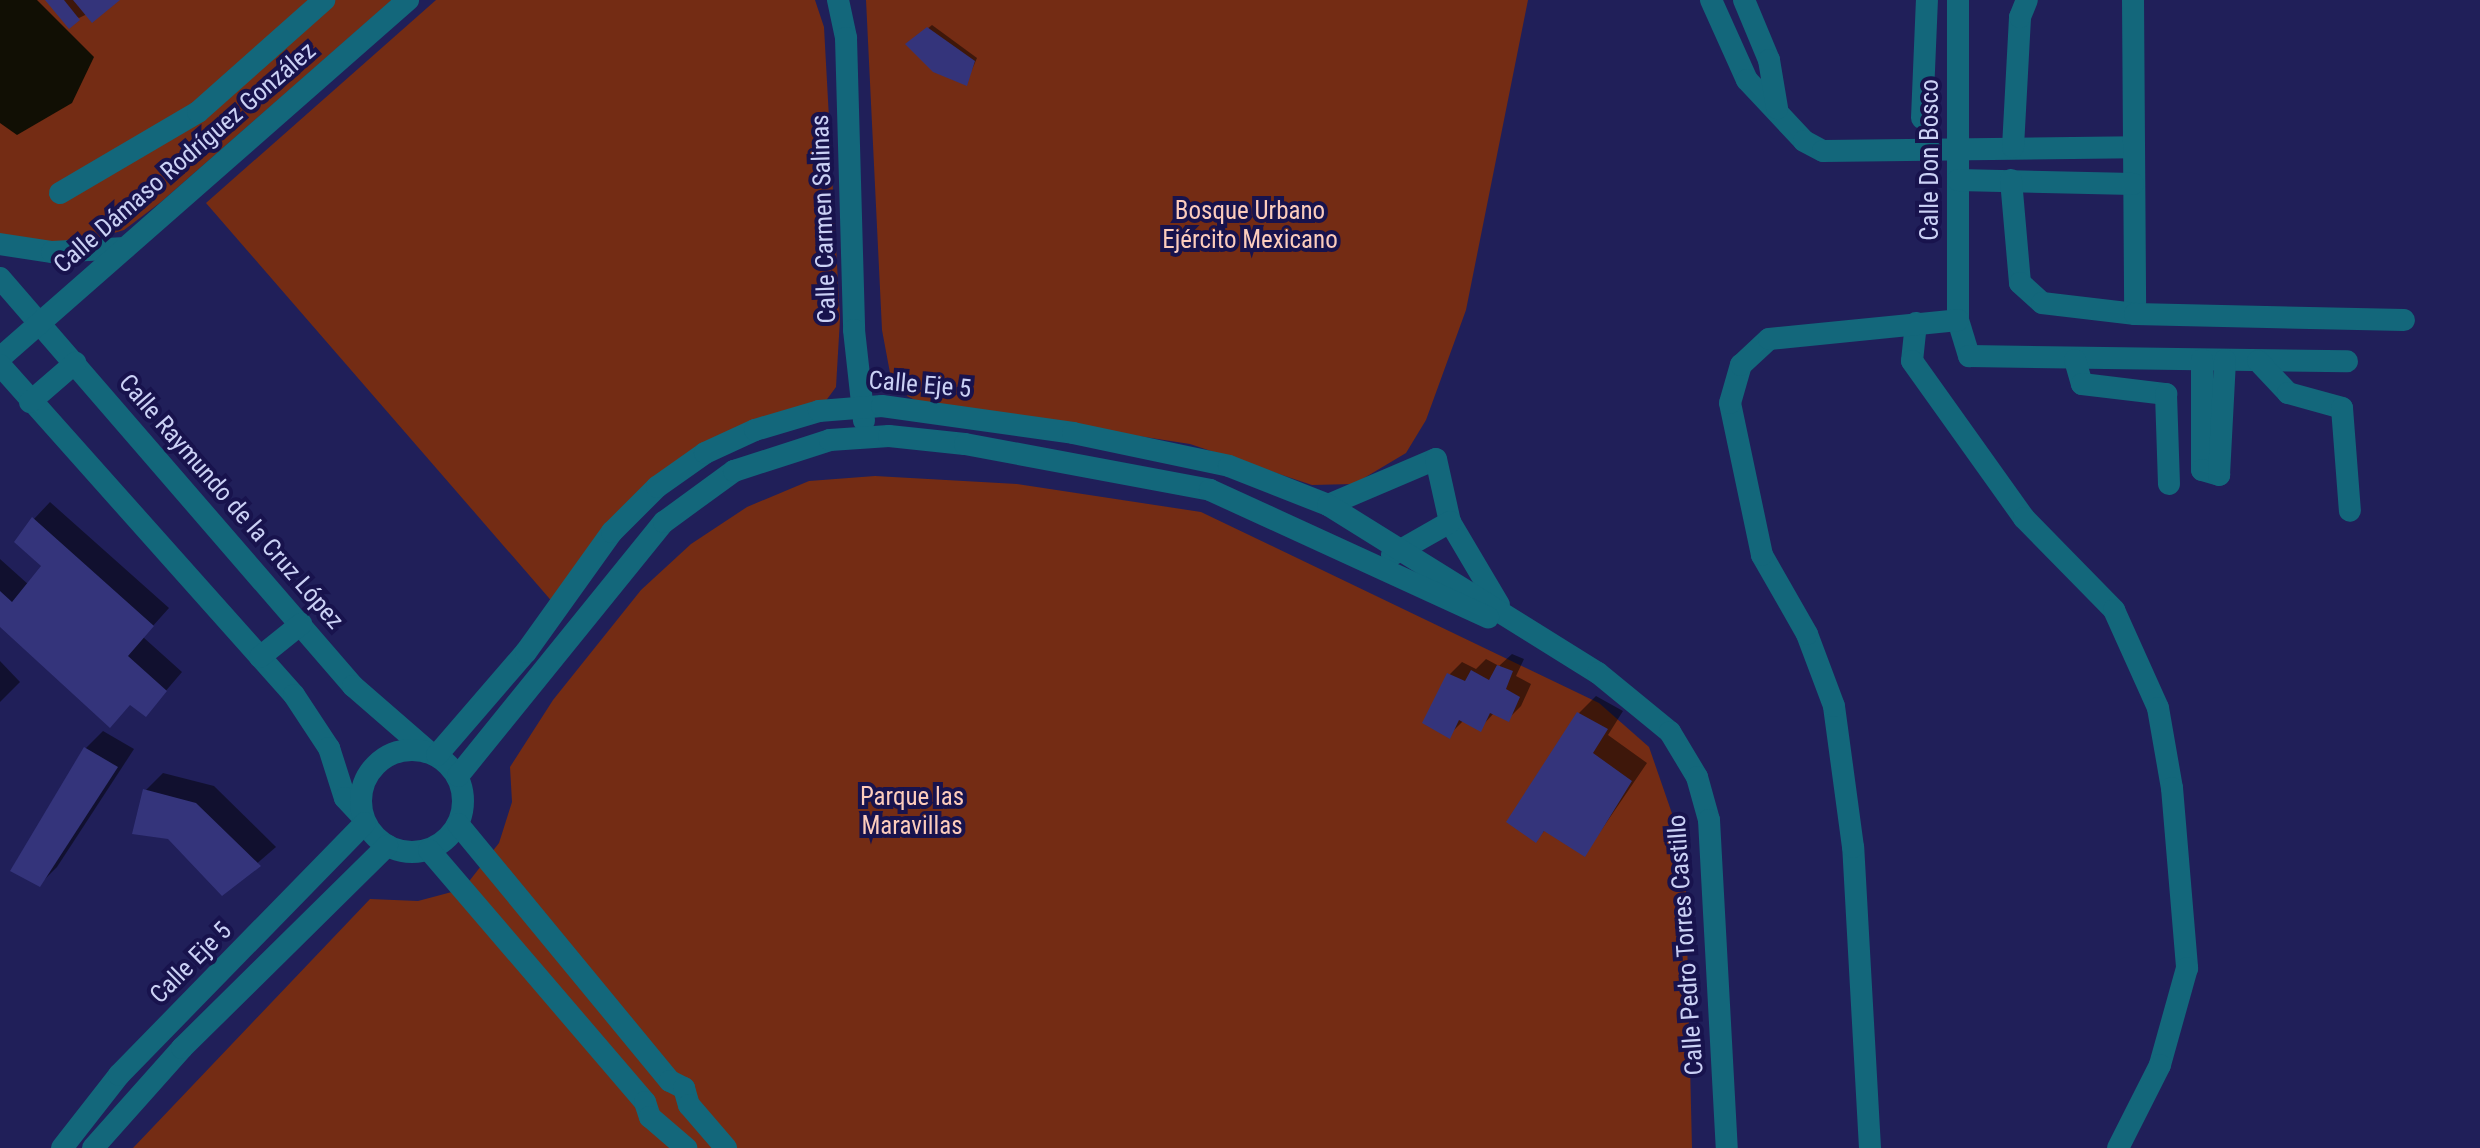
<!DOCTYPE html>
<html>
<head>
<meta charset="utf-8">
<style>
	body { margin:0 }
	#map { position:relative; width:2480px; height:1148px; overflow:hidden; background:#201f59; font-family:"Roboto Condensed",sans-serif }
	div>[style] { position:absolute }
	.green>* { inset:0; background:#742c14 }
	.water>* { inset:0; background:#110f04 }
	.shadow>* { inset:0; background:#0007 }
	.building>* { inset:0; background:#34347b }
	.minor>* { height:22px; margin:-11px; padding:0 11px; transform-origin:11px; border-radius:11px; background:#13677b }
	.minor>.ring { margin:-11px; padding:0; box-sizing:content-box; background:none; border:22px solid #13677b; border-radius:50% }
	span { translate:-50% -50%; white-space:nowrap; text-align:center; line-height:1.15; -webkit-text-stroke:8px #18134d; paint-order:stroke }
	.street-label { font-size:25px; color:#cbd1f5 }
	.park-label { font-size:25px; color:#fcccbc }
</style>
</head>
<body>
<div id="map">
	<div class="green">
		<div style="clip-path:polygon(0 0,392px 0,161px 202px,124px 230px,65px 248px,0 238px)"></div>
		<div style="clip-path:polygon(436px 0,815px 0,824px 27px,840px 319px,836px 387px,825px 402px,701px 451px,555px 605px,206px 203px)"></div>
		<div style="clip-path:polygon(866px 0,1528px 0,1466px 310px,1426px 420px,1406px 453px,1354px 484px,1312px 485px,1190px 444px,919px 402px,893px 389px,882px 330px)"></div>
		<div style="clip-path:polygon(875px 476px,1017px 484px,1201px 512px,1599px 703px,1649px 747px,1685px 851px,1692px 1148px,133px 1148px,370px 899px,418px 901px,463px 889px,499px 843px,512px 802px,510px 767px,553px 700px,641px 590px,691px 544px,747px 507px,809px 481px)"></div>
	</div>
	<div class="water">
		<div style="clip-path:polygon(0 0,37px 0,94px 57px,72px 103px,17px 135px,0 123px)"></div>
	</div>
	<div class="shadow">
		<div style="clip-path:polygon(48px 0,116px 0,79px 18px)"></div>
		<div style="clip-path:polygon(932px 25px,977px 58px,966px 83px,909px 44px)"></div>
		<div style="clip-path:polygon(50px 502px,169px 608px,143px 637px,182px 672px,146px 714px,0 624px,0 559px,29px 585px,45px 566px,34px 519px)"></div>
		<div style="clip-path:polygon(1512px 654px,1524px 659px,1516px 676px,1531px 684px,1521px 706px,1508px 719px,1495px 712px,1480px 728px,1464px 720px,1449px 735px,1449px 675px,1462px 662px,1476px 669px,1486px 659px,1499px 666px)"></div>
		<div style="clip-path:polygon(0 661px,20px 682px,0 702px)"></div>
		<div style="clip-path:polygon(1596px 696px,1623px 711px,1608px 735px,1647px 763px,1585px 854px,1546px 829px,1536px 840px,1579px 713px)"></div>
		<div style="clip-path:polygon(103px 731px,134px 749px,57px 867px,40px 884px,13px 870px,86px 748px)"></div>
		<div style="clip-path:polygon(163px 773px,214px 786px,276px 847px,223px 893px,146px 790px)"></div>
	</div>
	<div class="building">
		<div style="clip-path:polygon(45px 0,64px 0,80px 20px,69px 29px)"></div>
		<div style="clip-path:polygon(73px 0,120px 0,92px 23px)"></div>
		<div style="clip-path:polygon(927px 27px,975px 61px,967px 86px,933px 72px,905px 44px)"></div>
		<div style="clip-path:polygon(32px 517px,154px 626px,128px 656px,167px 691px,146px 717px,130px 705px,110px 728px,0 627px,0 591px,12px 602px,41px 566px,14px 542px)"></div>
		<div style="clip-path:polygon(1497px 665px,1513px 671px,1506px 689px,1520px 697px,1509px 722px,1490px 713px,1481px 732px,1459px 720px,1450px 739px,1422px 723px,1447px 673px,1465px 681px,1471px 670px,1489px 680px)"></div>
		<div style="clip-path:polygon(1577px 712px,1608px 729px,1593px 753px,1632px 781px,1585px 857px,1544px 831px,1536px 843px,1506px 822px)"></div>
		<div style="clip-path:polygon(84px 747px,118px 767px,40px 887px,10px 871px)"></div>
		<div style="clip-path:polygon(143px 789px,196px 803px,261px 866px,222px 896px,168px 839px,132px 834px)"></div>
	</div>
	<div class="minor">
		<div style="left:838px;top:0;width:39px;rotate:78deg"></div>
		<div style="left:846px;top:38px;width:292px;rotate:88.4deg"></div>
		<div style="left:854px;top:330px;width:91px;rotate:83.7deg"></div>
		<div style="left:1711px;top:0;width:88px;rotate:65.8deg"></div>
		<div style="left:1747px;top:80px;width:83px;rotate:46.9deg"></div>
		<div style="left:1804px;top:141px;width:21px;rotate:28deg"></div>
		<div style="left:1823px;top:151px;width:310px;rotate:-0.7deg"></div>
		<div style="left:1744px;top:0;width:65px;rotate:67.4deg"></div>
		<div style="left:1769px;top:60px;width:49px;rotate:80.5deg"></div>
		<div style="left:1958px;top:0;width:320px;rotate:90deg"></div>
		<div style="left:1958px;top:320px;width:38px;rotate:73deg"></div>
		<div style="left:1969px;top:356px;width:378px;rotate:0.8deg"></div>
		<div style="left:2133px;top:0;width:314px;rotate:89.6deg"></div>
		<div style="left:1922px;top:118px;width:118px;rotate:-87.6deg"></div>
		<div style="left:2013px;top:147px;width:130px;rotate:-86.9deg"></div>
		<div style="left:2020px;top:17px;width:18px;rotate:-68deg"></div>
		<div style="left:1958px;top:180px;width:175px;rotate:1.3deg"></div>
		<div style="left:2011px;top:180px;width:103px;rotate:85deg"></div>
		<div style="left:2020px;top:283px;width:30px;rotate:42deg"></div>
		<div style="left:2042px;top:303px;width:94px;rotate:6.7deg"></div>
		<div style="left:2135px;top:314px;width:269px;rotate:1.3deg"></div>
		<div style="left:60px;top:193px;width:160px;rotate:-30.4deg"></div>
		<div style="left:198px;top:112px;width:169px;rotate:-41.6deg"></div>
		<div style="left:0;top:244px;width:53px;rotate:8.7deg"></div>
		<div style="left:52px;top:252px;width:73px;rotate:-3.1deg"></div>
		<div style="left:0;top:278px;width:540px;rotate:49.13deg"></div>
		<div style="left:353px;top:686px;width:101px;rotate:41deg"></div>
		<div style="left:1916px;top:323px;width:38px;rotate:96deg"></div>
		<div style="left:1912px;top:361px;width:193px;rotate:54.5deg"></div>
		<div style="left:2024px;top:518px;width:129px;rotate:45.6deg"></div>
		<div style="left:2114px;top:610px;width:107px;rotate:65.8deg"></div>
		<div style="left:2158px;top:708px;width:81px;rotate:80.1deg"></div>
		<div style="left:2172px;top:788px;width:181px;rotate:85.2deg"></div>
		<div style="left:2187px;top:968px;width:101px;rotate:105.6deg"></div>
		<div style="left:2160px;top:1065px;width:93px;rotate:116.8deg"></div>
		<div style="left:0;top:358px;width:543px;rotate:-41.27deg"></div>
		<div style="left:2075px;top:360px;width:25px;rotate:74deg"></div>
		<div style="left:2082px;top:384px;width:85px;rotate:6.8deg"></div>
		<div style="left:2166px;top:394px;width:90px;rotate:88.1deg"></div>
		<div style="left:2202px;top:360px;width:110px;rotate:90deg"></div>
		<div style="left:2202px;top:470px;width:18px;rotate:16deg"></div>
		<div style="left:2219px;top:475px;width:115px;rotate:-87deg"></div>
		<div style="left:2258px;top:361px;width:44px;rotate:46.8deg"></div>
		<div style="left:2288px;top:393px;width:56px;rotate:15.5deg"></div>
		<div style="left:2342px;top:408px;width:103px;rotate:85.6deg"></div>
		<div style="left:0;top:365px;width:442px;rotate:48.3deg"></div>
		<div style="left:294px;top:695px;width:64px;rotate:56.6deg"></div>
		<div style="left:329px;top:748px;width:52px;rotate:72.3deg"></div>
		<div style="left:345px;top:798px;width:26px;rotate:47deg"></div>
		<div style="left:30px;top:402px;width:60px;rotate:-40.9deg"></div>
		<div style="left:1328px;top:505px;width:117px;rotate:-23.1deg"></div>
		<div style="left:1436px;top:459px;width:65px;rotate:77.5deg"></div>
		<div style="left:1450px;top:522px;width:96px;rotate:59.4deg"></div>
		<div style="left:1392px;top:555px;width:67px;rotate:-29.6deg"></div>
		<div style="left:260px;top:657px;width:53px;rotate:-38.8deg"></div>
		<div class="ring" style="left:361px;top:750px;width:80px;height:80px"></div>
		<div style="left:437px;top:755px;width:136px;rotate:-49.2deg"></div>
		<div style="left:526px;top:652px;width:148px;rotate:-54.4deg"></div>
		<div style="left:612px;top:532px;width:64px;rotate:-45deg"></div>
		<div style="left:657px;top:487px;width:59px;rotate:-35.3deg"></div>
		<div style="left:705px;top:453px;width:55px;rotate:-24.7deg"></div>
		<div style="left:755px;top:430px;width:67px;rotate:-16.5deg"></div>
		<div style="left:819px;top:411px;width:63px;rotate:-4.5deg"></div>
		<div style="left:882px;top:406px;width:193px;rotate:8deg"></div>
		<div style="left:1073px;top:433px;width:159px;rotate:11.9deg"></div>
		<div style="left:1229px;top:466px;width:106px;rotate:21.5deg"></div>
		<div style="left:1328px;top:505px;width:318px;rotate:31.9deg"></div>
		<div style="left:1598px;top:673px;width:93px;rotate:39.3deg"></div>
		<div style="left:1670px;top:732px;width:52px;rotate:59deg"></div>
		<div style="left:1697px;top:777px;width:45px;rotate:74.4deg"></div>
		<div style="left:1709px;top:820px;width:328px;rotate:86.9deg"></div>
		<div style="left:458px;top:776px;width:327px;rotate:-51deg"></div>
		<div style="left:664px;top:522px;width:87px;rotate:-36.1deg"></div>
		<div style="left:734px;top:471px;width:101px;rotate:-17.9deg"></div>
		<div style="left:830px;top:440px;width:59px;rotate:-3.9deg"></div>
		<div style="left:889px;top:436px;width:76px;rotate:6deg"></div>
		<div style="left:965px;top:444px;width:249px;rotate:10.6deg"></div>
		<div style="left:1210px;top:490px;width:306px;rotate:24.6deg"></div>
		<div style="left:458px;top:824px;width:333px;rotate:50.5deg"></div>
		<div style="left:670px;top:1081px;width:16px;rotate:27deg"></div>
		<div style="left:684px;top:1088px;width:18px;rotate:74deg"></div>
		<div style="left:689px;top:1105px;width:57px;rotate:49.3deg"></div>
		<div style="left:429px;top:850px;width:332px;rotate:49.4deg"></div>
		<div style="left:645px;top:1102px;width:16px;rotate:72deg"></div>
		<div style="left:650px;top:1117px;width:48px;rotate:40.7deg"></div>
		<div style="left:62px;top:1148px;width:93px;rotate:-52deg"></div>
		<div style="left:119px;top:1075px;width:352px;rotate:-45.7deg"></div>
		<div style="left:93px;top:1148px;width:134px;rotate:-48.3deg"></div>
		<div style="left:182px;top:1048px;width:288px;rotate:-44.6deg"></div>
		<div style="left:1870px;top:1148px;width:301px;rotate:-93.2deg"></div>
		<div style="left:1853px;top:847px;width:142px;rotate:-97.7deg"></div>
		<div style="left:1834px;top:706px;width:77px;rotate:-110.6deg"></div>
		<div style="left:1807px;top:634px;width:91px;rotate:-119.7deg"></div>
		<div style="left:1762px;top:555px;width:155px;rotate:-101.9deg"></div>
		<div style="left:1730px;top:403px;width:40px;rotate:-74deg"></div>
		<div style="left:1741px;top:365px;width:38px;rotate:-43deg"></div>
		<div style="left:1769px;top:339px;width:190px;rotate:-5.7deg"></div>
	</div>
	<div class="street-label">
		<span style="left:185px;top:158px;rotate:-41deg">Calle Dámaso Rodríguez González</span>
		<span style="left:1930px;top:160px;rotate:-90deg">Calle Don Bosco</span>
		<span style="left:824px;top:219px;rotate:-92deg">Calle Carmen Salinas</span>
		<span style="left:920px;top:385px;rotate:5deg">Calle Eje 5</span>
		<span style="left:231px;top:502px;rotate:49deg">Calle Raymundo de la Cruz López</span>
		<span style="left:1686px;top:945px;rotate:-94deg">Calle Pedro Torres Castillo</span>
		<span style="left:191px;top:963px;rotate:-45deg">Calle Eje 5</span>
	</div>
	<div class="park-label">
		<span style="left:1250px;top:226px">Bosque Urbano<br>Ejército Mexicano</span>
		<span style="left:912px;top:812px">Parque las<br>Maravillas</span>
	</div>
</div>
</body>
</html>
